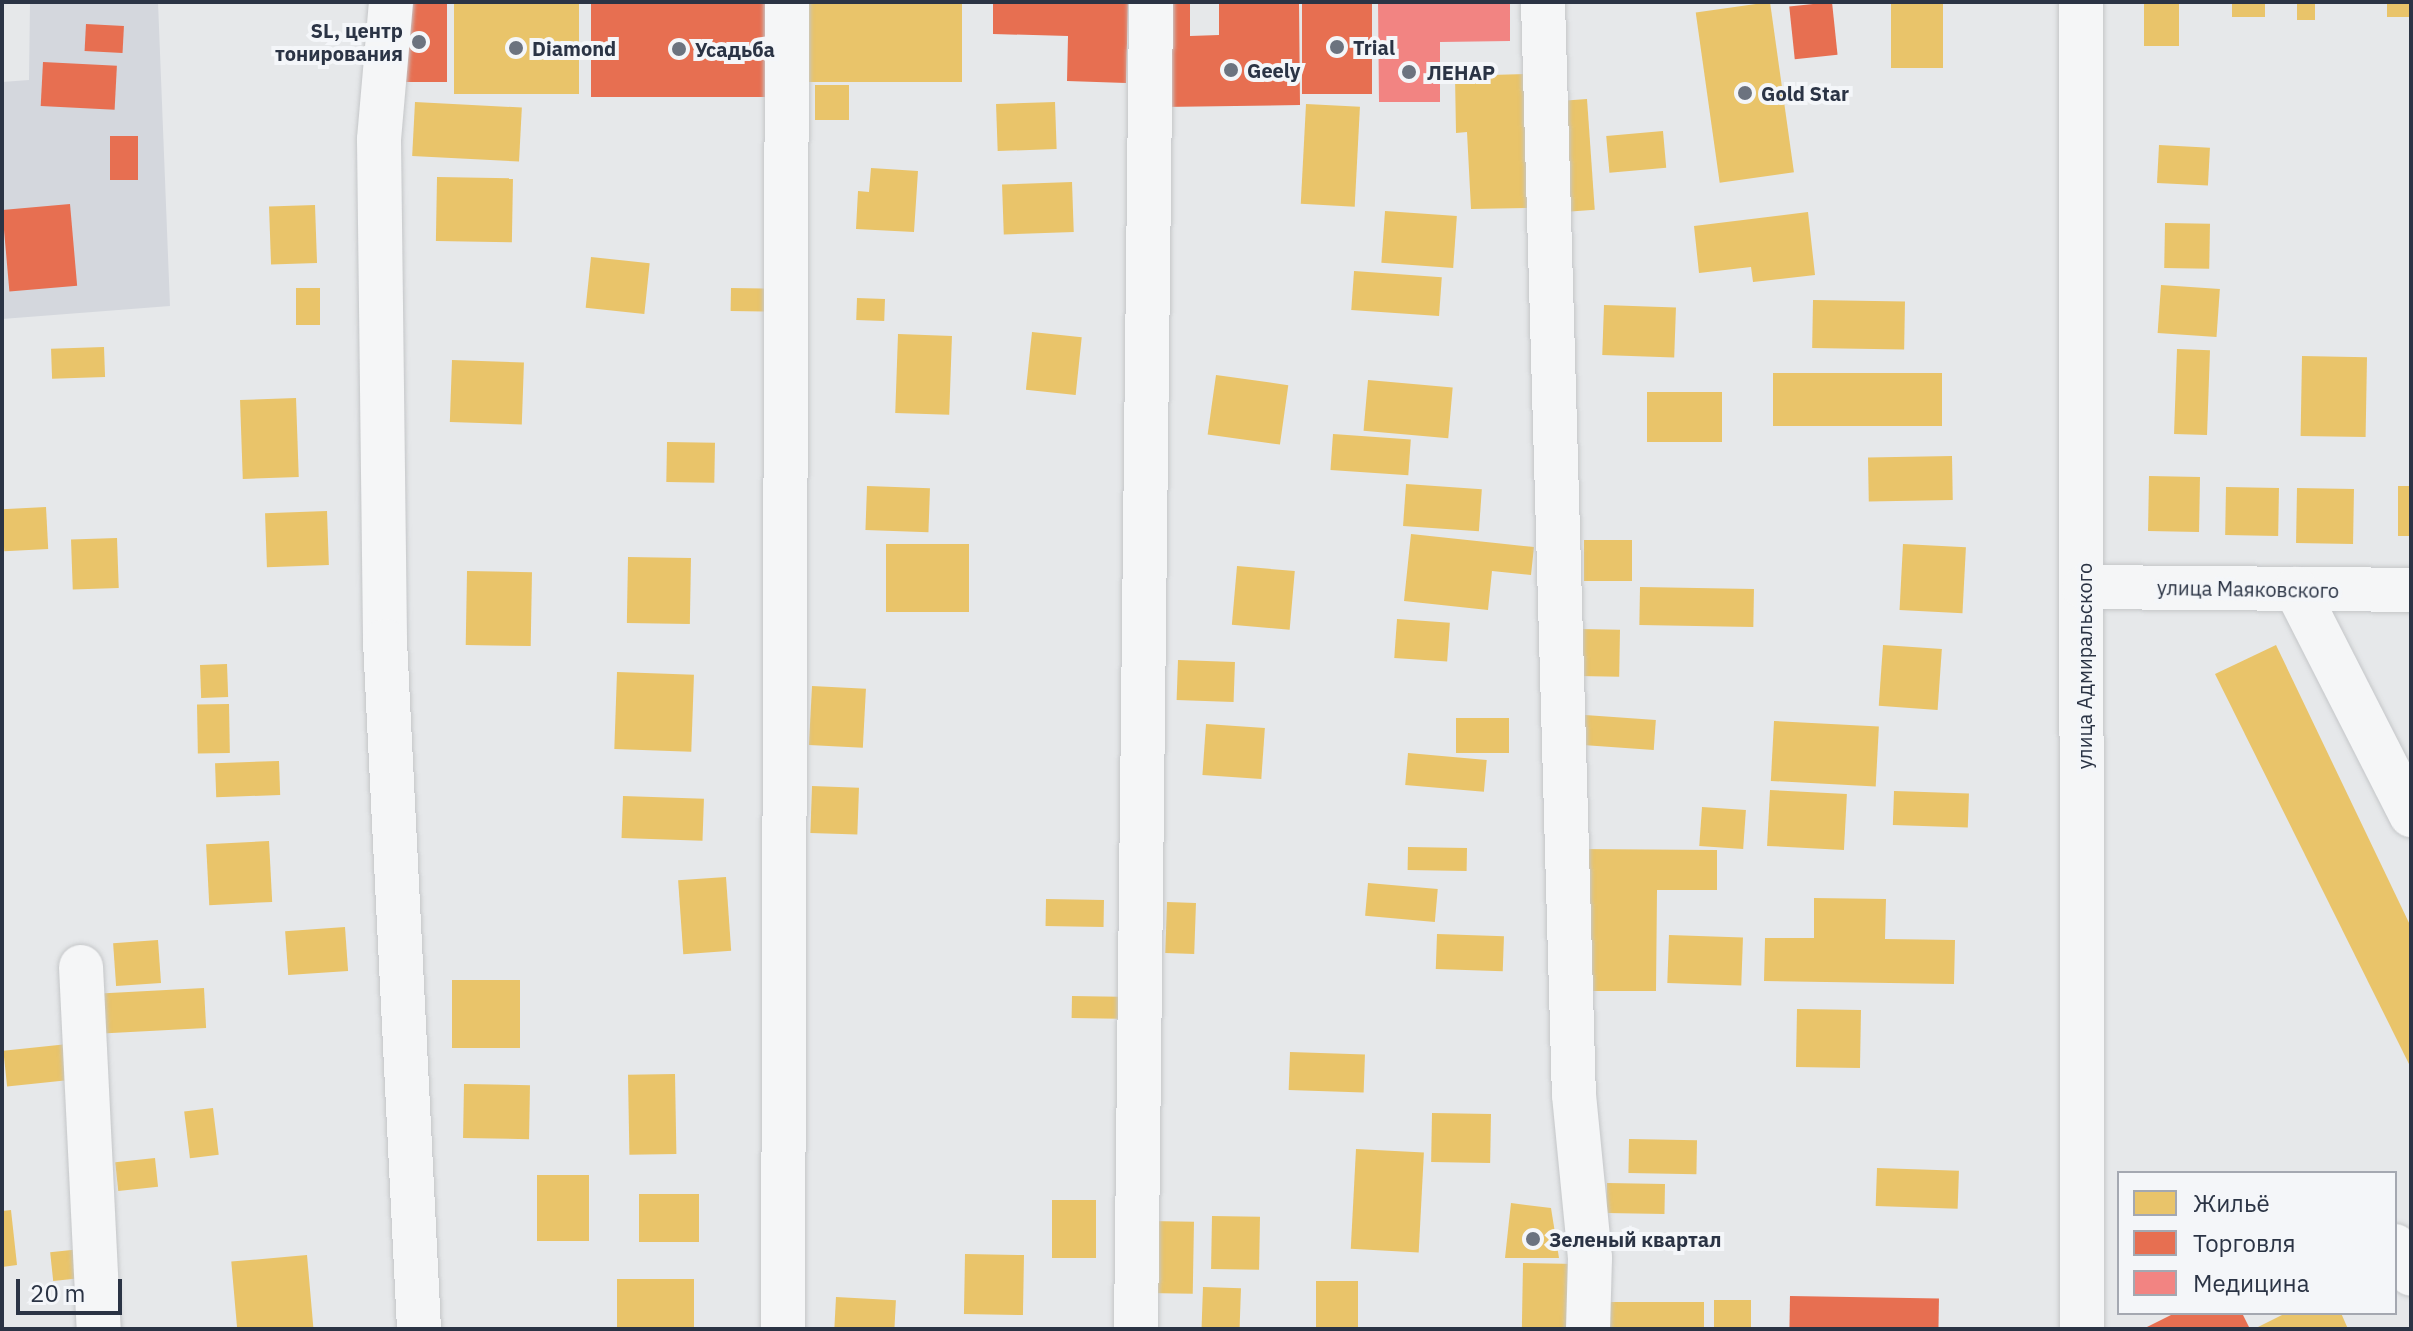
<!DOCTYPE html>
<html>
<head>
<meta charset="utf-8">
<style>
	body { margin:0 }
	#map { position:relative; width:2413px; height:1331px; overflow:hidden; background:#e6e8ea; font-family:"IBM Plex Sans",sans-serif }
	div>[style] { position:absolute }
	.built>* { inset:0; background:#d4d7dd }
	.homes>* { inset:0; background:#e9c46a; transform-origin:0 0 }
	.shops>* { inset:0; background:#e76f51; transform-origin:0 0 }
	.health>* { inset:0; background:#f28482 }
	.roads { filter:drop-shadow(0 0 2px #c4c6c8) drop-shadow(0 0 2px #c4c6c8) }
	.minor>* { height:44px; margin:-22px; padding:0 22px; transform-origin:22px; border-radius:22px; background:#f5f6f7 }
	.dots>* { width:22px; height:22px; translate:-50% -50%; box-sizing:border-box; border:4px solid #f4f6f9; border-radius:50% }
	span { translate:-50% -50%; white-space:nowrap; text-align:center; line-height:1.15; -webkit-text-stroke:8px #f4f6f9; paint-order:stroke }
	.poi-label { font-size:20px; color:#2b3445; font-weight:700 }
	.right { translate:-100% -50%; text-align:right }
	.left { translate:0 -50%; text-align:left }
	.street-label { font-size:20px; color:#2b3445 }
	.frame { position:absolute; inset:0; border:4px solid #2b3445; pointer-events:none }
	.legend { position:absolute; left:2117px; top:1171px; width:280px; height:144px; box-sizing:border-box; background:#f4f6f9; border:2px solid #a4a8b1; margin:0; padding:10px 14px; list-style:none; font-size:24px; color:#2b3445 }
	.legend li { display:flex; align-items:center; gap:16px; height:40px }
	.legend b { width:40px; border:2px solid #a4a8b1 }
	.scale { position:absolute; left:16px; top:1279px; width:106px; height:36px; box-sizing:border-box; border:4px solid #2b3445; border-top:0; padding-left:10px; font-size:24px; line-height:28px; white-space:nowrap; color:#2b3445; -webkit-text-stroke:6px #f4f6f9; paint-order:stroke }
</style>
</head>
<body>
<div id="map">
	<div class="built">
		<div style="clip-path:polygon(30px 2px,158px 2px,170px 306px,2px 319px,2px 82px,29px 80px)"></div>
	</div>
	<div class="homes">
		<div style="left:454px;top:2px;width:125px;height:92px"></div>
		<div style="left:799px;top:2px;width:163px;height:80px"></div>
		<div style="left:1770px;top:2px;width:172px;height:75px;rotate:82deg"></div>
		<div style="left:1891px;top:2px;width:52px;height:66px"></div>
		<div style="left:2144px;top:2px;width:35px;height:44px"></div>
		<div style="left:2232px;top:2px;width:33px;height:15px"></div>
		<div style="left:2297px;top:2px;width:18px;height:18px"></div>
		<div style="left:2387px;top:2px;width:24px;height:15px"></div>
		<div style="clip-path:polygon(1526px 74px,1527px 208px,1471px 209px,1467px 132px,1456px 133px,1455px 76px)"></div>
		<div style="left:815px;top:85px;width:34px;height:35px"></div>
		<div style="left:1587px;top:99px;width:111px;height:31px;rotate:86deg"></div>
		<div style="left:415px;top:102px;width:107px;height:54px;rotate:3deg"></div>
		<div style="left:1055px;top:102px;width:47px;height:59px;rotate:88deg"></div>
		<div style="left:1306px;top:104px;width:54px;height:100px;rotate:3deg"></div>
		<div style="left:1663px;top:131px;width:37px;height:57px;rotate:85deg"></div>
		<div style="left:2159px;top:145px;width:51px;height:38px;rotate:3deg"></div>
		<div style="clip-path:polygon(871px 168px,918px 171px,914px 232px,856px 229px,858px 191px,869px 192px)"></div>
		<div style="left:437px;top:177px;width:76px;height:64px;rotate:1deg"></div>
		<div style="left:1072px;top:182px;width:50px;height:70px;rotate:88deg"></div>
		<div style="left:315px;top:205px;width:58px;height:46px;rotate:88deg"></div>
		<div style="left:1385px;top:211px;width:72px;height:52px;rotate:4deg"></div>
		<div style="clip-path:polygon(1808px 212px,1815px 275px,1753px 282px,1751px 267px,1699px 273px,1694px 226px)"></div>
		<div style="left:2165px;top:223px;width:45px;height:45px;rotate:1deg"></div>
		<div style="left:591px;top:257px;width:59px;height:51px;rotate:6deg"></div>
		<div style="left:1354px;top:271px;width:88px;height:39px;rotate:4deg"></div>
		<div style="left:2161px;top:285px;width:59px;height:48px;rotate:4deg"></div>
		<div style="left:296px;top:288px;width:24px;height:37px"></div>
		<div style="left:731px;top:288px;width:49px;height:23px;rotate:1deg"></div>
		<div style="left:857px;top:298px;width:28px;height:22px;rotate:2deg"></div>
		<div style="left:1813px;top:300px;width:92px;height:48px;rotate:1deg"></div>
		<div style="left:1604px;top:305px;width:72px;height:50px;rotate:2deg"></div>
		<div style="left:1032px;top:332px;width:50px;height:58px;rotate:6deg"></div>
		<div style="left:898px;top:334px;width:54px;height:79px;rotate:2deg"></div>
		<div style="left:104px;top:347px;width:30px;height:53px;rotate:88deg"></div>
		<div style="left:2177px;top:349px;width:33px;height:85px;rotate:2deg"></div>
		<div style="left:2302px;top:356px;width:65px;height:80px;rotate:1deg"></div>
		<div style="left:452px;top:360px;width:72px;height:62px;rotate:2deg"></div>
		<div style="left:1773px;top:373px;width:169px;height:53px"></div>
		<div style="left:1216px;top:375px;width:73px;height:60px;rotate:8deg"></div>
		<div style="left:1368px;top:380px;width:85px;height:51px;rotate:5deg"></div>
		<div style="left:1647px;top:392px;width:75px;height:50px"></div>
		<div style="left:296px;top:398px;width:79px;height:56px;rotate:88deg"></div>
		<div style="left:1333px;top:434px;width:78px;height:36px;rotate:4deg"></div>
		<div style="left:667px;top:442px;width:48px;height:40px;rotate:1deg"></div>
		<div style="left:1952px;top:456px;width:44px;height:84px;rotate:89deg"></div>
		<div style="left:2149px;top:476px;width:51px;height:55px;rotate:1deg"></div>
		<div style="left:1406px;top:484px;width:76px;height:42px;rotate:4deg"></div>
		<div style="left:867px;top:486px;width:63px;height:44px;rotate:2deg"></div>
		<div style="left:2398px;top:486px;width:13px;height:50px"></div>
		<div style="left:2226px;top:487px;width:53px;height:48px;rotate:1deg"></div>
		<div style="left:2297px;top:488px;width:57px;height:55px;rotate:1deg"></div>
		<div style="left:46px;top:507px;width:42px;height:44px;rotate:87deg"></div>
		<div style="left:327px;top:511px;width:54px;height:62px;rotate:88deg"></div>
		<div style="clip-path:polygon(1411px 534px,1534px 547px,1531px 575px,1492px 571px,1488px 610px,1404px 601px)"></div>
		<div style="left:117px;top:538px;width:50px;height:46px;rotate:88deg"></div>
		<div style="left:1584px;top:540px;width:48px;height:41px"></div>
		<div style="left:886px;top:544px;width:83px;height:68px"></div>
		<div style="left:1903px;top:544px;width:63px;height:66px;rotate:3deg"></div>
		<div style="left:628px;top:557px;width:63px;height:66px;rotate:1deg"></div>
		<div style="left:1237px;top:566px;width:58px;height:59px;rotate:5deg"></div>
		<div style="left:467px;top:571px;width:65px;height:74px;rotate:1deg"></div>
		<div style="left:1640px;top:587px;width:114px;height:38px;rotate:1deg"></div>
		<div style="left:1397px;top:619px;width:53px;height:39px;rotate:4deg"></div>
		<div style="left:1579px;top:629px;width:41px;height:47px;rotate:1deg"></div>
		<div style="left:1883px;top:645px;width:59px;height:61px;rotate:4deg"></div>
		<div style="clip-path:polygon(2276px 645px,2411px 927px,2411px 1068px,2215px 674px)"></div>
		<div style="left:1178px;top:660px;width:57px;height:40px;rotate:2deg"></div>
		<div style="left:227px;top:664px;width:33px;height:27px;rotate:88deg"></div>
		<div style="left:617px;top:672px;width:77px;height:77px;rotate:2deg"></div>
		<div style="left:812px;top:686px;width:54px;height:59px;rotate:3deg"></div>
		<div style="left:229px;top:704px;width:49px;height:32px;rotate:89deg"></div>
		<div style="left:1585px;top:715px;width:71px;height:30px;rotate:4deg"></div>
		<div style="left:1456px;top:718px;width:53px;height:35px"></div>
		<div style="left:1774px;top:721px;width:105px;height:60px;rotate:3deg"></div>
		<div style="left:1206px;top:724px;width:59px;height:51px;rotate:4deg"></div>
		<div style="left:1408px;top:753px;width:79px;height:32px;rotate:5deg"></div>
		<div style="left:279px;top:761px;width:34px;height:64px;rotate:88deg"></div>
		<div style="left:812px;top:786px;width:47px;height:47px;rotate:2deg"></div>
		<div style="left:1770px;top:790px;width:77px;height:56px;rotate:3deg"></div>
		<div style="left:1894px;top:791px;width:75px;height:34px;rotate:2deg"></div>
		<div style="left:623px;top:796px;width:81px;height:42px;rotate:2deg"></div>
		<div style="left:1702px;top:807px;width:44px;height:39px;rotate:4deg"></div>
		<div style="left:269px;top:841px;width:61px;height:63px;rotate:87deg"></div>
		<div style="left:1408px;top:847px;width:59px;height:23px;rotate:1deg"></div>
		<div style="clip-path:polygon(1576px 849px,1717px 850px,1717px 890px,1657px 890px,1656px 991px,1575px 991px)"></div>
		<div style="left:726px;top:877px;width:74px;height:48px;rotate:86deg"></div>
		<div style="left:1368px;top:883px;width:70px;height:33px;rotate:5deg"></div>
		<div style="clip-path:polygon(1814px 898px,1886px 899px,1885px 939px,1955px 940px,1954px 984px,1764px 981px,1765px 938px,1814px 938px)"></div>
		<div style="left:1046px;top:899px;width:58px;height:27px;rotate:1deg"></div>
		<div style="left:1167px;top:902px;width:29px;height:51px;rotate:2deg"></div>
		<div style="left:345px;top:927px;width:44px;height:60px;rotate:86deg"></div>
		<div style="left:1437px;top:934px;width:67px;height:35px;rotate:2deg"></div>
		<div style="left:1669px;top:935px;width:74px;height:48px;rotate:2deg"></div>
		<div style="left:158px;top:940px;width:43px;height:45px;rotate:86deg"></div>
		<div style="left:452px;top:980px;width:68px;height:68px"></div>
		<div style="left:204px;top:988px;width:40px;height:104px;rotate:87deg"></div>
		<div style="left:1072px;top:996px;width:47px;height:22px;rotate:1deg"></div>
		<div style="left:1797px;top:1009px;width:64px;height:58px;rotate:1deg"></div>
		<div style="left:68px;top:1044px;width:36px;height:65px;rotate:84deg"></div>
		<div style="left:1290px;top:1052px;width:75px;height:38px;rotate:2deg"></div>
		<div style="left:675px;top:1074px;width:80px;height:47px;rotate:89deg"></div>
		<div style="left:464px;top:1084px;width:66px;height:54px;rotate:1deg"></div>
		<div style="left:213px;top:1108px;width:47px;height:29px;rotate:83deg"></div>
		<div style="left:1432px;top:1113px;width:59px;height:49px;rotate:1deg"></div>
		<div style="left:1629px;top:1139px;width:68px;height:34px;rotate:1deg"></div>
		<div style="left:1356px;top:1149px;width:68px;height:100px;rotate:3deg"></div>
		<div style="left:155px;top:1158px;width:29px;height:40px;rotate:84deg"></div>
		<div style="left:1877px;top:1168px;width:82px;height:38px;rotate:2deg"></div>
		<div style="left:537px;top:1175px;width:52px;height:66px"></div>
		<div style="left:1607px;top:1183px;width:58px;height:30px;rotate:1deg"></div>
		<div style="left:639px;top:1194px;width:60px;height:48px"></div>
		<div style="left:1052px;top:1200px;width:44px;height:58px"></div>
		<div style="clip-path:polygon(1511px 1203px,1551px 1208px,1559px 1258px,1505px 1258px)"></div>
		<div style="clip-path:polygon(11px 1210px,17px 1265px,2px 1267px,2px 1211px)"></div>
		<div style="left:1212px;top:1216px;width:48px;height:53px;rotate:1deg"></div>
		<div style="left:1148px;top:1221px;width:46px;height:72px;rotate:1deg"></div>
		<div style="left:81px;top:1249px;width:29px;height:31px;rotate:84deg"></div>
		<div style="left:965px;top:1254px;width:59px;height:60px;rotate:1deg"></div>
		<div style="left:307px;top:1255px;width:74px;height:76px;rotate:85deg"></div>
		<div style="left:1523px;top:1263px;width:52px;height:66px;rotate:1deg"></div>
		<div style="left:617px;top:1279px;width:77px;height:50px"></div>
		<div style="left:1316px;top:1281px;width:42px;height:48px"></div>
		<div style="left:1203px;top:1287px;width:38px;height:42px;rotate:2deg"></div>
		<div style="left:836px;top:1297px;width:60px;height:32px;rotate:3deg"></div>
		<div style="left:1714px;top:1300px;width:37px;height:29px"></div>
		<div style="left:1704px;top:1302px;width:27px;height:100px;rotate:90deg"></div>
		<div style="clip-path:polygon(2286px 1313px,2341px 1313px,2348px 1329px,2254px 1329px)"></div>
	</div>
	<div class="shops">
		<div style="left:398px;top:2px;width:49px;height:80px"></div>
		<div style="left:591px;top:2px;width:174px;height:95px"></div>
		<div style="clip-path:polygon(993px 2px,1128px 2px,1126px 83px,1067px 81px,1068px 36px,993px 34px)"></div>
		<div style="clip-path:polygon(1162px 2px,1190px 2px,1190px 36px,1219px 35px,1219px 2px,1299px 2px,1300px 105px,1162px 107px)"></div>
		<div style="left:1302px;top:2px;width:70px;height:92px"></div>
		<div style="left:1832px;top:2px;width:53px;height:43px;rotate:84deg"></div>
		<div style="left:86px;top:24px;width:38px;height:27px;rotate:3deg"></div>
		<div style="left:43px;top:62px;width:74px;height:44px;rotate:3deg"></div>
		<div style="left:110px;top:136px;width:28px;height:44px"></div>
		<div style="left:70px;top:204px;width:82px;height:68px;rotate:85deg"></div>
		<div style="left:1790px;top:1296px;width:149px;height:33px;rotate:1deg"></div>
		<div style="clip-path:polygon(2175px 1313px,2242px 1313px,2250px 1329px,2143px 1329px)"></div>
	</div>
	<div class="health">
		<div style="clip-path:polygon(1378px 2px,1510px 2px,1510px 41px,1440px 42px,1440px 102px,1379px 102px)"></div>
	</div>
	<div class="roads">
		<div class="minor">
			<div style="left:391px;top:2px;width:139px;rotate:95deg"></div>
			<div style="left:379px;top:140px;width:501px;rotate:89.31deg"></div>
			<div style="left:385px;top:641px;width:689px;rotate:87.17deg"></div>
			<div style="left:1543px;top:2px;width:1093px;rotate:88.38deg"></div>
			<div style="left:1574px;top:1095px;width:164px;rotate:84.4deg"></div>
			<div style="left:1590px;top:1258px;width:71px;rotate:91.6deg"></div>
			<div style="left:2081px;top:2px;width:1327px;rotate:89.96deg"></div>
			<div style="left:2084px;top:587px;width:327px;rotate:0.5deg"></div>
			<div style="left:2296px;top:589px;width:254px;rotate:63deg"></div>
			<div style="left:81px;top:967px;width:362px;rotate:87.2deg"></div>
			<div style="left:2395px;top:1246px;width:32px;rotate:60deg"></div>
			<div style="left:783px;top:1329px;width:1327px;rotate:-89.83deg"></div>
			<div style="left:1136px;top:1329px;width:1327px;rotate:-89.35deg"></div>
		</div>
	</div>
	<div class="dots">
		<div style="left:419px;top:42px;background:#6c737f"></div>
		<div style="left:1337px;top:47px;background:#6c737f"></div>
		<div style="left:516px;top:48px;background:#6c737f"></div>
		<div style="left:679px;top:49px;background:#6c737f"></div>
		<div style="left:1231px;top:70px;background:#6c737f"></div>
		<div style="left:1409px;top:72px;background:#6c737f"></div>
		<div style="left:1745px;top:93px;background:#6c737f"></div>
		<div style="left:1533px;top:1239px;background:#6c737f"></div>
	</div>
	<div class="poi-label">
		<span class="right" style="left:403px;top:42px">SL, центр<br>тонирования</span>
		<span class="left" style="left:1353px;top:47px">Trial</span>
		<span class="left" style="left:532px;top:48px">Diamond</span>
		<span class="left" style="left:695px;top:49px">Усадьба</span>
		<span class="left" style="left:1247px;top:70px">Geely</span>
		<span class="left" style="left:1427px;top:72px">ЛЕНАР</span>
		<span class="left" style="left:1761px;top:93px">Gold Star</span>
		<span class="left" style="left:1549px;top:1239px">Зеленый квартал</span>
	</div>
	<div class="street-label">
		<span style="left:2248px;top:589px;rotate:1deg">улица Маяковского</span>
		<span style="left:2084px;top:666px;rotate:-90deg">улица Адмиральского</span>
	</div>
	<div class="frame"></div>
	<ul class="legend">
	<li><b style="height:22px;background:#e9c46a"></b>Жильё</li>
	<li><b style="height:22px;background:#e76f51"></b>Торговля</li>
	<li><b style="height:22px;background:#f28482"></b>Медицина</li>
	</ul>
	<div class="scale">20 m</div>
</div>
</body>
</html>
